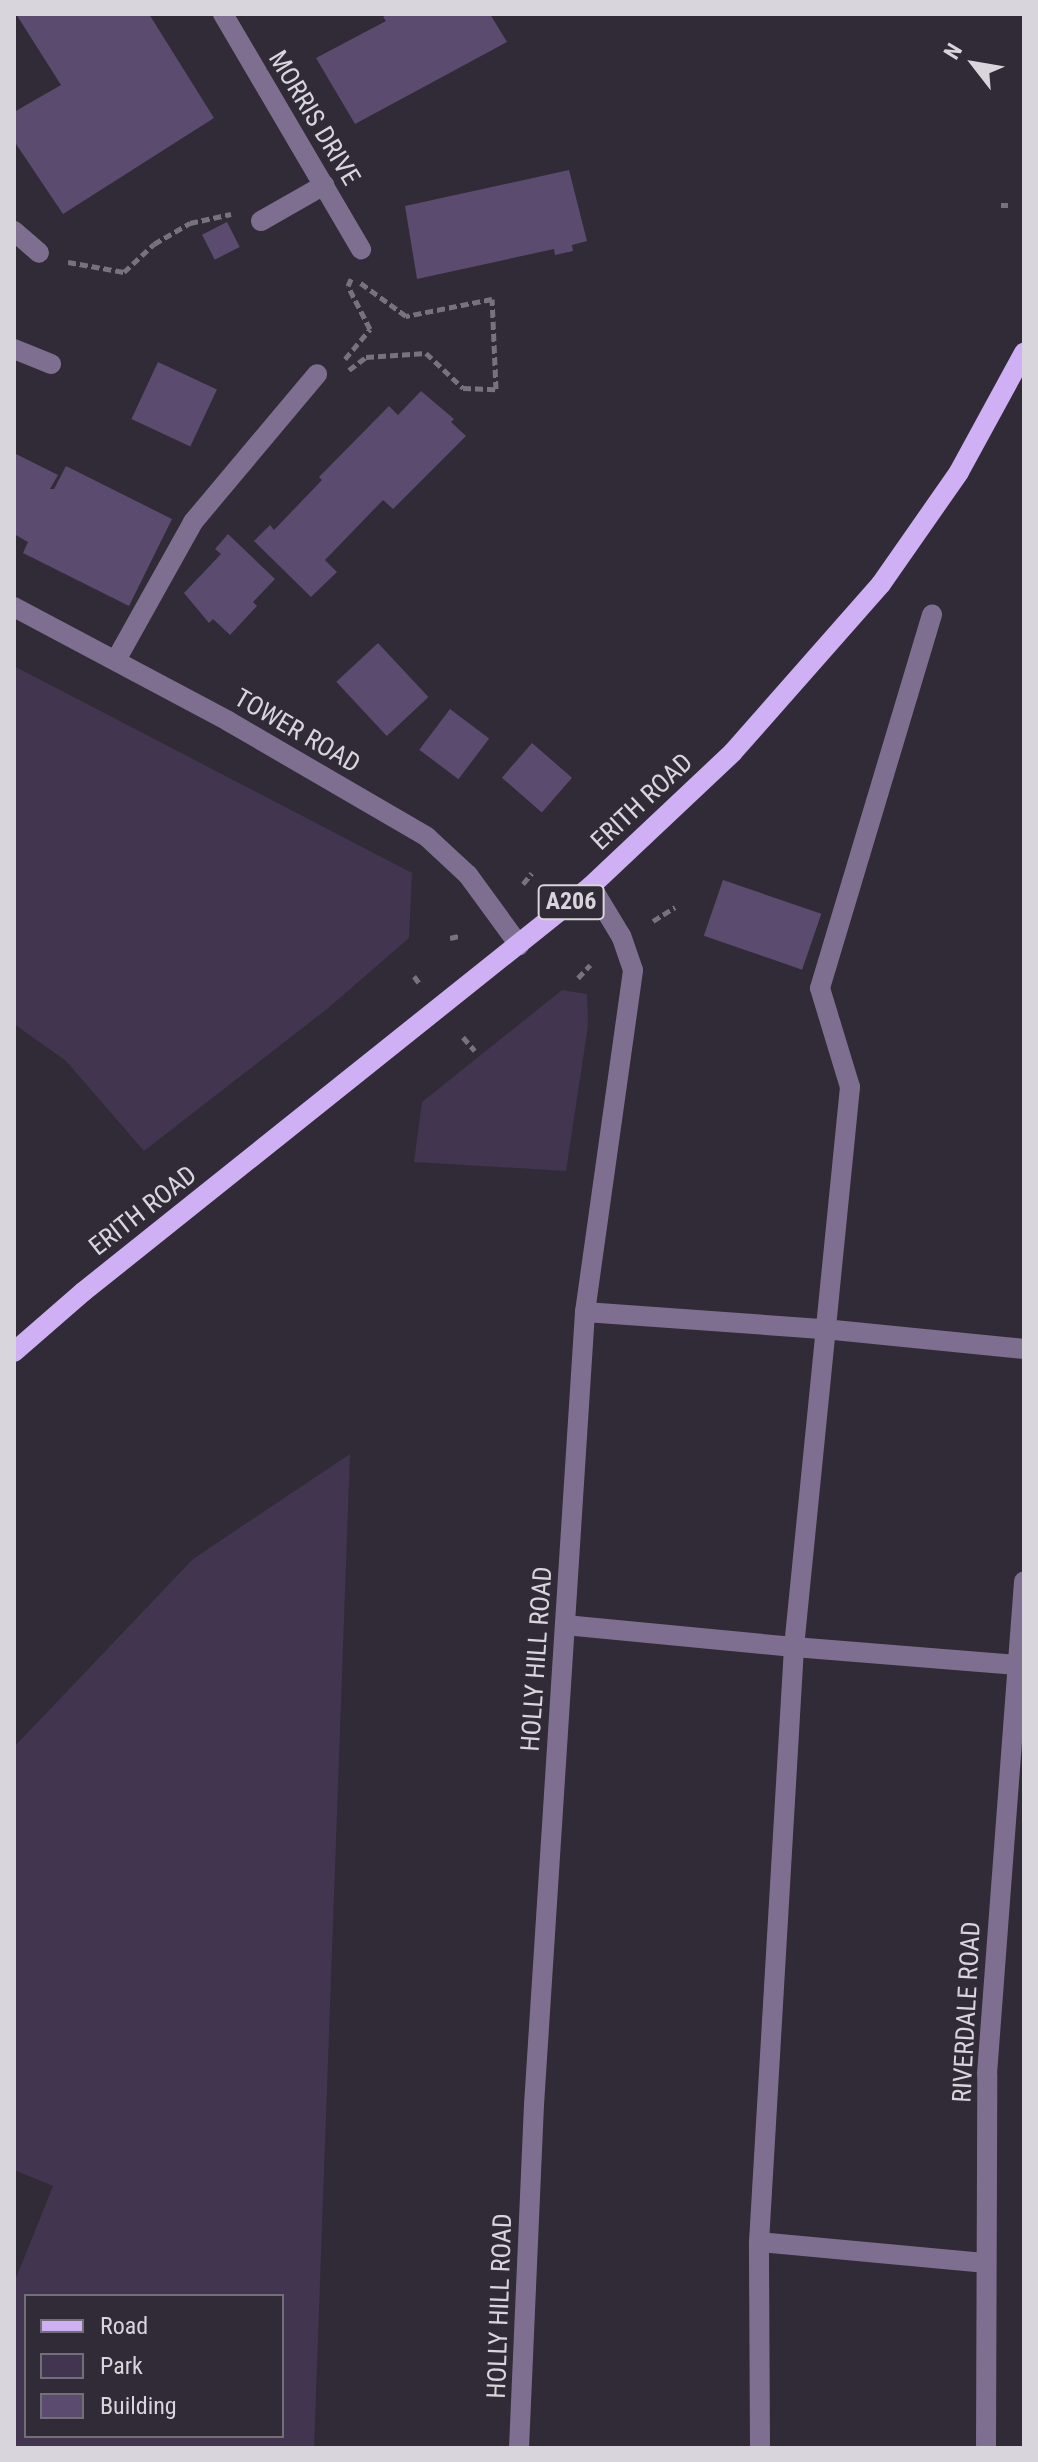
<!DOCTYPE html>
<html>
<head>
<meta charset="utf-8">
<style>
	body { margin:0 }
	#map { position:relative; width:1038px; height:2462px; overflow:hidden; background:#302b36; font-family:"Roboto Condensed",sans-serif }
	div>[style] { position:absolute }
	.green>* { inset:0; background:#41354f }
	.building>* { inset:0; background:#5b4b6e; transform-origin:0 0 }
	.path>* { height:5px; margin-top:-2.5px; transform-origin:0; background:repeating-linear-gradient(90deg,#77737c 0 8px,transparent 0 12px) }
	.minor>* { height:20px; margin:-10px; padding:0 10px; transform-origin:10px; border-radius:10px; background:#7e6f90 }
	.major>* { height:20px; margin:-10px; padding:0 10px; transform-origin:10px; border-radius:10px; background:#cfb0f5 }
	span { translate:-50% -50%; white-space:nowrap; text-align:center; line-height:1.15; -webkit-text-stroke:7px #302b36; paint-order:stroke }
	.shield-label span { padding:2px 6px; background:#302b36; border:2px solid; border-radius:6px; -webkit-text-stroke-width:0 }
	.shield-label { font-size:24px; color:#d8d5dc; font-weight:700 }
	.street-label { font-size:26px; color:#d8d5dc }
	.frame { position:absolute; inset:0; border:16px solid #d8d5dc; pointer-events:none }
	.legend { position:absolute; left:24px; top:2294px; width:260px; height:144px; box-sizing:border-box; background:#302b36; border:2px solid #736f78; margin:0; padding:10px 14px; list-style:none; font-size:24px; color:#d8d5dc }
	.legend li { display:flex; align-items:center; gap:16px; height:40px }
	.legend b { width:40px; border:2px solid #736f78 }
	.north { position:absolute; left:934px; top:24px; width:80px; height:80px; -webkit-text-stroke:6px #302b36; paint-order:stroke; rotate:301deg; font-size:22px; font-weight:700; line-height:32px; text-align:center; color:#d8d5dc }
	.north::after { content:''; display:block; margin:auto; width:28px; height:36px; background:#d8d5dc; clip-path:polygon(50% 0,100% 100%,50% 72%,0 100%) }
</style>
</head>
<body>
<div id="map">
	<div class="green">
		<div style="clip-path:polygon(14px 666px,412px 873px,409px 938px,327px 1009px,144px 1151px,66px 1061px,14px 1024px)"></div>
		<div style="clip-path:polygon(562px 990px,587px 994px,588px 1026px,566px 1171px,414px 1162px,422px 1102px)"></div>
		<div style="clip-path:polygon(evenodd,350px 1454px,314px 2448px,14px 2448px,14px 2283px,53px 2186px,14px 2170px,14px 1747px,193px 1559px,350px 1454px,26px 2296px,282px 2296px,282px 2436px,26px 2436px,26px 2296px)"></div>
	</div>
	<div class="building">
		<div style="clip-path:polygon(16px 14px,149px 14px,214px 118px,63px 214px,14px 141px,14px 112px,61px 85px)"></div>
		<div style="clip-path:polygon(388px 14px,490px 14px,507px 42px,355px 124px,316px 58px,386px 21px,383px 17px)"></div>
		<div style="clip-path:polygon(569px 170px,587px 241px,572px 245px,573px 251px,555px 255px,554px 249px,417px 279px,405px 206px)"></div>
		<div style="left:227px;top:222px;width:28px;height:28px;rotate:63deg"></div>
		<div style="left:158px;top:362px;width:65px;height:63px;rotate:25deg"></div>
		<div style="clip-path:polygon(421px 391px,454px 419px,451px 422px,466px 436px,393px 509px,383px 500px,325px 560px,337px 572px,311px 597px,254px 541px,270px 525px,274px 530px,322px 480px,319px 477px,389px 406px,398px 415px)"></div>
		<div style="clip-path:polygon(14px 453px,58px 475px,50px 489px,54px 489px,66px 466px,172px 519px,129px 606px,23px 553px,28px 542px,14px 534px)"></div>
		<div style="clip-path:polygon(228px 534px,275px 579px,253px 602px,257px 606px,230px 635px,213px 619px,209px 623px,184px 593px,221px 554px,215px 549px)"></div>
		<div style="left:378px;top:643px;width:74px;height:57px;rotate:47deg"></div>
		<div style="left:450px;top:709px;width:49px;height:51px;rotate:37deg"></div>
		<div style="left:532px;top:743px;width:53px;height:46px;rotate:41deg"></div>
		<div style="left:723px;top:880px;width:104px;height:59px;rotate:19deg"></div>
	</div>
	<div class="path">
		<div style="left:1001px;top:205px;width:7px"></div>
		<div style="left:68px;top:262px;width:57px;rotate:10.1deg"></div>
		<div style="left:124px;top:272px;width:41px;rotate:-43deg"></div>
		<div style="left:154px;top:244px;width:42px;rotate:-30.3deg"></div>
		<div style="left:190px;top:223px;width:42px;rotate:-12.4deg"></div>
		<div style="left:345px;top:359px;width:39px;rotate:-50deg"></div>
		<div style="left:370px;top:329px;width:48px;rotate:-117.1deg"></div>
		<div style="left:348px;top:286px;width:8px;rotate:-67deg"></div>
		<div style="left:349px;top:370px;width:21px;rotate:-37deg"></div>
		<div style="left:366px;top:357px;width:60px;rotate:-3.8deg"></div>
		<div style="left:426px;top:353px;width:51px;rotate:43.4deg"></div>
		<div style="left:463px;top:388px;width:33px;rotate:2deg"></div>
		<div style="left:496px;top:389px;width:90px;rotate:-92.5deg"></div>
		<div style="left:492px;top:299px;width:88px;rotate:168.8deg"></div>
		<div style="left:406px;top:316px;width:59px;rotate:-143.9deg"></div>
		<div style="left:523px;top:884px;width:14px;rotate:-51deg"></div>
		<div style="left:653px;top:921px;width:26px;rotate:-32deg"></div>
		<div style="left:450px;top:938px;width:9px;rotate:-13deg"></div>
		<div style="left:414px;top:976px;width:9px;rotate:54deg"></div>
		<div style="left:578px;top:978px;width:18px;rotate:-47deg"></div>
		<div style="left:463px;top:1037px;width:18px;rotate:49deg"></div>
	</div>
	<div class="minor">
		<div style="left:223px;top:14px;width:273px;rotate:59.6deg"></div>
		<div style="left:261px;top:221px;width:73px;rotate:-29.7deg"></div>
		<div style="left:14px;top:231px;width:33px;rotate:41deg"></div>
		<div style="left:14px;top:349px;width:40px;rotate:22deg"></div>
		<div style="left:14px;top:607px;width:242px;rotate:28deg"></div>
		<div style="left:228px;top:721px;width:230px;rotate:30.2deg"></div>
		<div style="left:427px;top:837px;width:56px;rotate:42.8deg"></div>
		<div style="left:468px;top:875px;width:87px;rotate:53.9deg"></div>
		<div style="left:116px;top:660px;width:158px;rotate:-60.8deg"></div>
		<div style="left:193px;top:522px;width:193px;rotate:-50deg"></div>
		<div style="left:585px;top:1312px;width:240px;rotate:4.1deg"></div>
		<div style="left:824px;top:1329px;width:201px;rotate:5.7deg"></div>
		<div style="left:565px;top:1625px;width:230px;rotate:5.5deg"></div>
		<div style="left:794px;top:1647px;width:563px;rotate:-84.29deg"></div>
		<div style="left:850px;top:1087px;width:103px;rotate:-106.9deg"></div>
		<div style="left:820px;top:988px;width:390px;rotate:-73.3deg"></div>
		<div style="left:759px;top:2242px;width:226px;rotate:5.3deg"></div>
		<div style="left:519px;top:2448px;width:343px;rotate:-87.5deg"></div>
		<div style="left:534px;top:2105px;width:795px;rotate:-86.32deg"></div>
		<div style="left:585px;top:1312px;width:345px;rotate:-82deg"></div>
		<div style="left:633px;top:970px;width:36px;rotate:-109deg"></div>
		<div style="left:621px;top:936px;width:58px;rotate:-121deg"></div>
		<div style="left:760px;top:2448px;width:206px;rotate:-90.3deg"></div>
		<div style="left:759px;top:2242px;width:596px;rotate:-86.63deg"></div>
		<div style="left:794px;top:1647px;width:224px;rotate:4.6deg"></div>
		<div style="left:986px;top:2448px;width:374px;rotate:-89.8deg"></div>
		<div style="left:987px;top:2074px;width:494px;rotate:-85.7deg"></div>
	</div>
	<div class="major">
		<div style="left:14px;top:1352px;width:91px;rotate:-41deg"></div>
		<div style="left:83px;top:1292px;width:650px;rotate:-38.63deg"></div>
		<div style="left:591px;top:886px;width:195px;rotate:-43.3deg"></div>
		<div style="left:733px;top:752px;width:224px;rotate:-48.6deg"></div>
		<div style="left:881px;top:584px;width:136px;rotate:-55.1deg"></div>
		<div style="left:959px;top:472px;width:136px;rotate:-61.4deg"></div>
	</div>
	<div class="shield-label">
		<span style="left:571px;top:902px">A206</span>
	</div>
	<div class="street-label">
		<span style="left:314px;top:118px;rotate:59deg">MORRIS DRIVE</span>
		<span style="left:297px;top:731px;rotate:30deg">TOWER ROAD</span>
		<span style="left:642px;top:802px;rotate:-43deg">ERITH ROAD</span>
		<span style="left:143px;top:1211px;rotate:-38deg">ERITH ROAD</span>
		<span style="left:537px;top:1659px;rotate:-86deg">HOLLY HILL ROAD</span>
		<span style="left:967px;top:2012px;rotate:-87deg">RIVERDALE ROAD</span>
		<span style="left:500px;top:2306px;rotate:-88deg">HOLLY HILL ROAD</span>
	</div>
	<div class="frame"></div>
	<ul class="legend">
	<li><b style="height:10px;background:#cfb0f5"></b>Road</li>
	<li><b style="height:22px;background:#41354f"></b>Park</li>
	<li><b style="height:22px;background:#5b4b6e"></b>Building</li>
	</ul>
	<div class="north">N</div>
</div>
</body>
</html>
